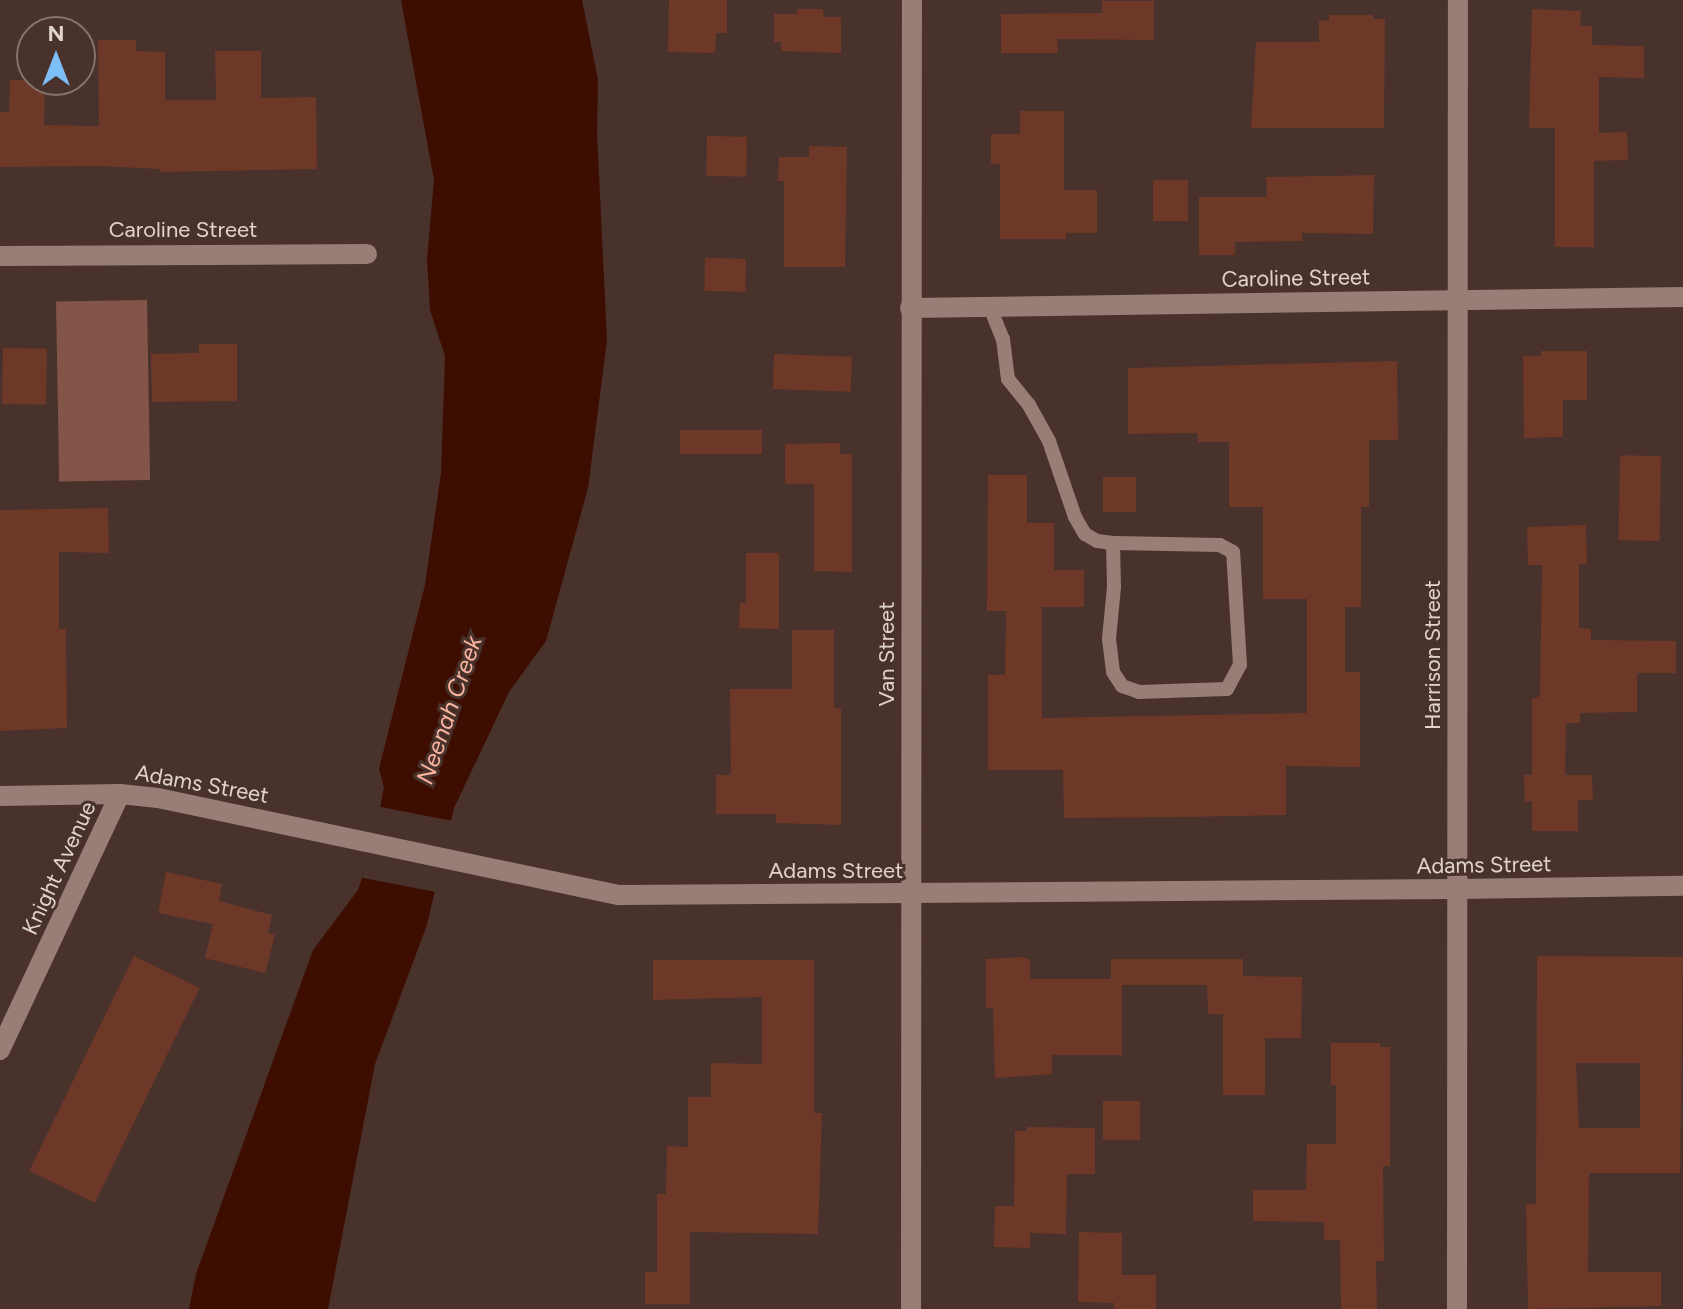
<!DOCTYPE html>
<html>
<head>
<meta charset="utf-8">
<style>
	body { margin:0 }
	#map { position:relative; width:1683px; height:1309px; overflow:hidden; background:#48322b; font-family:Figtree,sans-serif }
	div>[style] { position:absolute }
	.green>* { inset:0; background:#825548; transform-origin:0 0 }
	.water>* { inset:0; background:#3d0d00 }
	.pier>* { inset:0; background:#48322b; transform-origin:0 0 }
	.building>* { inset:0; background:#6d3828; transform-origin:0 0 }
	.lane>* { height:14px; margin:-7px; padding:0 7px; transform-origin:7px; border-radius:7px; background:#987e76 }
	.street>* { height:20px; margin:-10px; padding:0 10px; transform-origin:10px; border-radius:10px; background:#987e76 }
	.secondary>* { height:20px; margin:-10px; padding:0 10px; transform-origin:10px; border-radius:10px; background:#987e76 }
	span { translate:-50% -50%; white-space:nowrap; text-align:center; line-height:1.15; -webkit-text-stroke:6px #48322b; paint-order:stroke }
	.street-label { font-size:22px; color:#e1d2ce }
	.water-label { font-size:24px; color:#f9b39e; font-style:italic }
	.north { position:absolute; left:16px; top:16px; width:80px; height:80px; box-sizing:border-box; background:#48322b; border:2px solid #85726c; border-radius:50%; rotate:0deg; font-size:22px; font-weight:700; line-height:32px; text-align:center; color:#e1d2ce }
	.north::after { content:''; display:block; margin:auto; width:28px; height:36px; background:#7ebef9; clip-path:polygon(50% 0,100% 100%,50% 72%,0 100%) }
</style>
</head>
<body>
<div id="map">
	<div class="green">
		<div style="left:147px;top:300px;width:180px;height:91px;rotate:89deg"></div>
	</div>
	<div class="water">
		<div style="clip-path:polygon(401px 0,582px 0,598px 80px,597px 133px,607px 340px,588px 488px,546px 641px,509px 692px,454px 808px,427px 925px,375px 1064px,328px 1309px,189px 1309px,196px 1274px,313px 950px,358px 890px,373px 844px,384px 787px,379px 769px,425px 585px,441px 473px,445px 356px,430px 310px,427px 259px,434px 180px)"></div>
	</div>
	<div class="pier">
		<div style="left:376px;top:806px;width:82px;height:73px;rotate:11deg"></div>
	</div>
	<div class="building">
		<div style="clip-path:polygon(669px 0,727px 0,727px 33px,716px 33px,715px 53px,668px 52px)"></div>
		<div style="clip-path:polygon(1102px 1px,1154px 1px,1154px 40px,1057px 39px,1058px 53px,1001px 53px,1001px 14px,1102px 13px)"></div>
		<div style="clip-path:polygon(797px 9px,823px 9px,824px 17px,841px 17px,841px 53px,781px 51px,781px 42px,774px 42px,774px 14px,797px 14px)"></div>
		<div style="clip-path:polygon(1532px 9px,1581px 11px,1580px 26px,1592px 26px,1592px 45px,1644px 46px,1644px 78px,1599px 77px,1599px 133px,1627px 132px,1628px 160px,1594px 161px,1594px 247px,1555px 247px,1555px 128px,1529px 128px)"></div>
		<div style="clip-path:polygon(1329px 15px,1373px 15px,1373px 19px,1385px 19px,1384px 128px,1251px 128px,1256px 42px,1319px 42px,1319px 20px,1329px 21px)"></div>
		<div style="clip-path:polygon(98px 40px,136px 40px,136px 51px,165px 52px,165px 100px,216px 100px,215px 51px,261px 51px,261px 98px,316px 97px,317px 169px,160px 172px,160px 169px,98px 166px,0 167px,0 112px,9px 112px,10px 80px,45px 80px,44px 125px,99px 126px)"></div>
		<div style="clip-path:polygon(1020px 111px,1064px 111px,1064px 190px,1097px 190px,1097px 233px,1066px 233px,1066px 239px,1000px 239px,1000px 164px,991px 164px,991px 134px,1020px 134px)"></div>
		<div style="left:707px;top:136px;width:40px;height:40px;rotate:1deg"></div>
		<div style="clip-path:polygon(809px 146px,847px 147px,845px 267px,784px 267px,784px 181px,778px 181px,779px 157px,809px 157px)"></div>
		<div style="clip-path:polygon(1374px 175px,1373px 234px,1302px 233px,1302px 241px,1235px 242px,1235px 255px,1199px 255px,1199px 197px,1267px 197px,1266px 177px)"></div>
		<div style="left:1153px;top:180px;width:35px;height:41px"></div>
		<div style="left:705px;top:258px;width:41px;height:33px;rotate:1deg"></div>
		<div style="clip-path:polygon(199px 344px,237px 344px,237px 401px,152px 402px,151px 354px,199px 353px)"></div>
		<div style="left:3px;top:348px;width:44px;height:56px;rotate:1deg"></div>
		<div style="clip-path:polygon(1541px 351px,1587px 351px,1587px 400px,1563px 400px,1563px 437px,1524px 438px,1523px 356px,1541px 356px)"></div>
		<div style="left:774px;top:354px;width:78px;height:35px;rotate:2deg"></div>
		<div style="clip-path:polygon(1397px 361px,1398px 440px,1369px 440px,1369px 507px,1361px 507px,1361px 607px,1345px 607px,1345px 672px,1360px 672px,1360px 767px,1286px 766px,1286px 815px,1187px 817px,1064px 818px,1063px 770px,988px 770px,988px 675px,1005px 675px,1006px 611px,987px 611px,988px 475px,1027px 475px,1027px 523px,1054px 523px,1054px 570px,1084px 570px,1084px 607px,1042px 607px,1042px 718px,1307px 713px,1307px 599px,1263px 599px,1263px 507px,1229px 507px,1229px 442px,1198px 442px,1197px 433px,1128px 434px,1128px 368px)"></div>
		<div style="left:680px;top:430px;width:82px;height:24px"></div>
		<div style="clip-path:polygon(840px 443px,840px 454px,852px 454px,852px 572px,814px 571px,814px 484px,785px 484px,785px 444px)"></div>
		<div style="left:1661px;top:456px;width:85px;height:41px;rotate:91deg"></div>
		<div style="left:1103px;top:477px;width:33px;height:35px"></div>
		<div style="clip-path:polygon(108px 508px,109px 553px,59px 552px,59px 629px,66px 629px,67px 728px,0 731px,0 510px)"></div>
		<div style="clip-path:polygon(1586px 525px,1587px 564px,1579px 564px,1579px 628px,1591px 629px,1591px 640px,1676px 641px,1676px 673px,1637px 673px,1637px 712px,1580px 713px,1580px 723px,1566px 723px,1565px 775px,1592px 775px,1593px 800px,1578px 800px,1578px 831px,1532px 831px,1532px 801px,1525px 802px,1524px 775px,1532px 775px,1532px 699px,1540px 696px,1542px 565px,1528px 565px,1527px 527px)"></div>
		<div style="clip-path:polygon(746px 553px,779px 553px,779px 629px,739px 628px,740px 603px,746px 603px)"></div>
		<div style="clip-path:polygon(792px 630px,834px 630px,834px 708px,841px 708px,841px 825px,776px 823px,776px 814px,716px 814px,716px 775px,731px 775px,730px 689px,792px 689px)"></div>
		<div style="clip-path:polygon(166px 872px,222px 884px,219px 901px,272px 915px,268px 933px,275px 935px,265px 973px,205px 958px,213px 924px,158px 913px)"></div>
		<div style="left:134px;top:956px;width:73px;height:239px;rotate:26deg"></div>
		<div style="clip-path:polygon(evenodd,1537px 956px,1683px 957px,1680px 1173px,1589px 1173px,1588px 1272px,1661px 1272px,1661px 1306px,1528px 1309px,1526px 1204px,1536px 1204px,1537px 956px,1576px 1063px,1640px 1063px,1640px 1128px,1579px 1128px,1576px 1063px)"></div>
		<div style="clip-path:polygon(1021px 957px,1030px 960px,1030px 979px,1111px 979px,1111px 959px,1243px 959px,1243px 976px,1302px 977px,1301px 1038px,1265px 1038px,1265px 1095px,1223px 1095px,1223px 1014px,1208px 1014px,1207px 985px,1122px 985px,1122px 1055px,1052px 1055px,1052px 1074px,995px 1078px,993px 1008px,986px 1008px,986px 959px)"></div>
		<div style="clip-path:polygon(653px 960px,814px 960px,814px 1113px,822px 1113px,818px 1234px,690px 1232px,690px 1304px,645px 1304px,645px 1272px,657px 1272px,657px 1194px,666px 1194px,667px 1146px,688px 1147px,688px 1097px,711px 1097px,711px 1063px,762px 1064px,762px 997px,653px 1000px)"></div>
		<div style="clip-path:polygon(1331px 1043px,1380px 1043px,1380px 1047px,1390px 1047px,1390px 1166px,1383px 1166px,1384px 1261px,1376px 1261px,1377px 1309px,1341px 1309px,1340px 1240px,1324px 1240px,1324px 1222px,1253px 1221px,1253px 1190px,1306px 1190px,1307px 1144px,1336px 1144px,1336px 1085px,1331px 1085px)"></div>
		<div style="left:1103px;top:1101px;width:37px;height:39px"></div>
		<div style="clip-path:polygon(1027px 1127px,1095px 1128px,1095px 1174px,1067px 1174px,1066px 1234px,1030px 1233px,1030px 1248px,994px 1247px,995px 1206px,1014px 1206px,1015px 1131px,1027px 1131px)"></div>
		<div style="clip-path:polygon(1079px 1232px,1122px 1233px,1122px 1275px,1156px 1275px,1156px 1309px,1114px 1309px,1114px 1303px,1078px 1302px)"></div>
	</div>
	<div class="lane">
		<div style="left:989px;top:305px;width:37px;rotate:68deg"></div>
		<div style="left:1003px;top:339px;width:40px;rotate:82.9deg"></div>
		<div style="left:1008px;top:379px;width:33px;rotate:51deg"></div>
		<div style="left:1029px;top:405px;width:41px;rotate:60.9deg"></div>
		<div style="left:1049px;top:441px;width:80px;rotate:71.1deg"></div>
		<div style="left:1075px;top:517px;width:20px;rotate:60deg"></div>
		<div style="left:1085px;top:534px;width:14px;rotate:30deg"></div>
		<div style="left:1097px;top:541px;width:16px;rotate:7deg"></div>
		<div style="left:1113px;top:543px;width:44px;rotate:88.7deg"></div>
		<div style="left:1114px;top:587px;width:52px;rotate:95.5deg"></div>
		<div style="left:1109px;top:639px;width:33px;rotate:83deg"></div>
		<div style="left:1113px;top:672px;width:17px;rotate:57deg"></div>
		<div style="left:1122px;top:686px;width:18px;rotate:19deg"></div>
		<div style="left:1139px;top:692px;width:88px;rotate:-2deg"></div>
		<div style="left:1227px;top:689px;width:27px;rotate:-62deg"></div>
		<div style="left:1240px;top:665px;width:113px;rotate:-93.5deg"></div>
		<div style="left:1233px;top:552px;width:15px;rotate:-152deg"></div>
		<div style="left:1220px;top:545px;width:107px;rotate:-178.9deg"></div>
	</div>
	<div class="street">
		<div style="left:0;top:256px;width:367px;rotate:-0.3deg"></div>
		<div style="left:910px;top:308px;width:773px;rotate:-0.82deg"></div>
		<div style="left:1458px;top:889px;width:225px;rotate:-0.8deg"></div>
		<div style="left:0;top:1050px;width:283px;rotate:-64.9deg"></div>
		<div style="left:911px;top:1309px;width:1309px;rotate:-89.96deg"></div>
	</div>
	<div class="secondary">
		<div style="left:0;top:796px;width:120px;rotate:-1deg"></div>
		<div style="left:120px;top:794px;width:38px;rotate:6deg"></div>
		<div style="left:158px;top:798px;width:471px;rotate:11.9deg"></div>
		<div style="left:619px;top:895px;width:839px;rotate:-0.41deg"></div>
		<div style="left:1457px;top:1309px;width:1309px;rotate:-89.96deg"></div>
	</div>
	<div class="street-label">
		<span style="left:183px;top:230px">Caroline Street</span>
		<span style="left:1296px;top:278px;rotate:-1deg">Caroline Street</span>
		<span style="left:887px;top:654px;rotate:-90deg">Van Street</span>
		<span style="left:1433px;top:655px;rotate:-90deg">Harrison Street</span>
		<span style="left:202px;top:784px;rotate:10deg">Adams Street</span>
		<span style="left:1484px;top:865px;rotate:-1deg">Adams Street</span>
		<span style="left:59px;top:868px;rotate:-65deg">Knight Avenue</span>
		<span style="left:836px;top:871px">Adams Street</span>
	</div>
	<div class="water-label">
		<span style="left:449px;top:710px;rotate:-71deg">Neenah Creek</span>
	</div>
	<div class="north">N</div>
</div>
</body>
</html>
